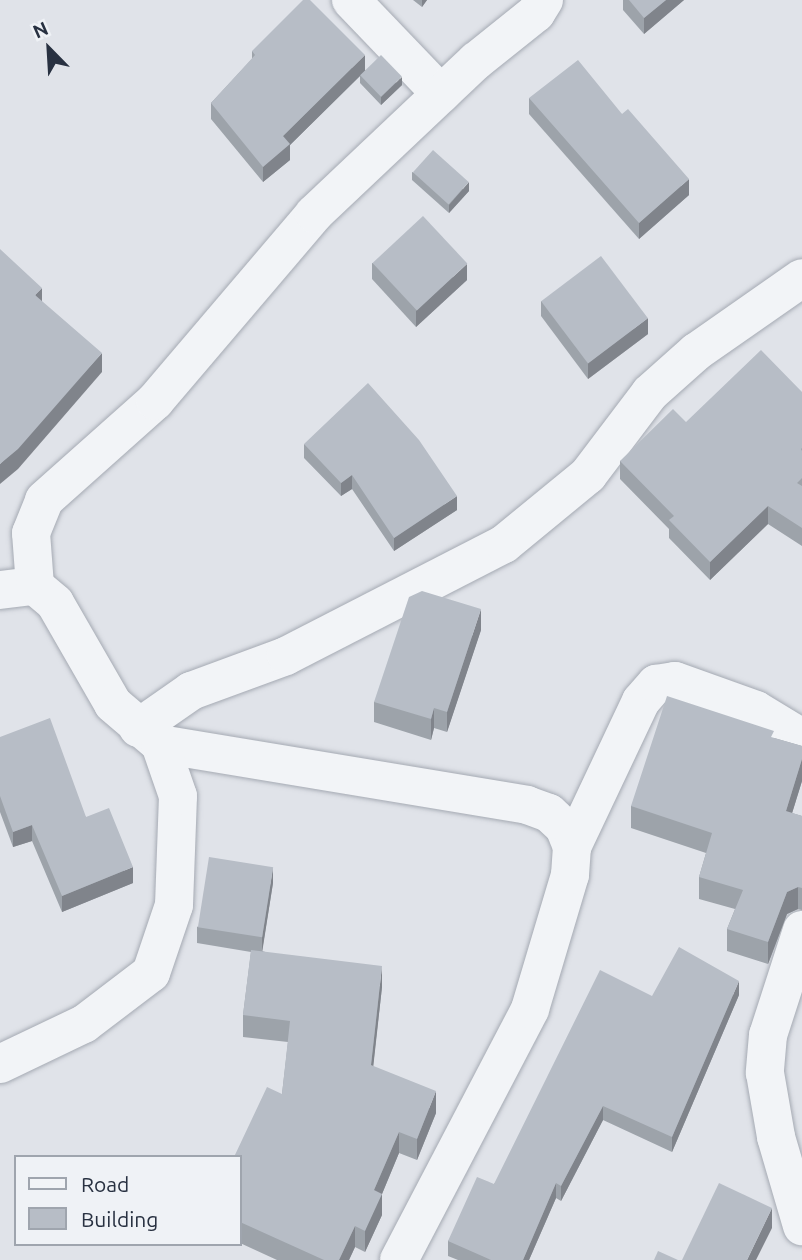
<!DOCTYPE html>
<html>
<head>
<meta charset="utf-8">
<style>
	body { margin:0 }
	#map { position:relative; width:802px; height:1260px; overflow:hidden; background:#e0e3e9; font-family:Ubuntu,sans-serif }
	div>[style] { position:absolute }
	.roads { filter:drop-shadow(0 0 2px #a5aab3) drop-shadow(0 0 2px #a5aab3) }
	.minor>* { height:38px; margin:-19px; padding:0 19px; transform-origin:19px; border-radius:19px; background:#f2f4f7 }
	.wall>* { inset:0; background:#9da3aa }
	.shaded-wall>* { inset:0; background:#80848b }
	.building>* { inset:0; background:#b7bdc6; transform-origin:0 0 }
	span { translate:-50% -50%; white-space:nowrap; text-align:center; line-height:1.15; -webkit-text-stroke:6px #eff2f6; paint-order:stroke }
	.legend { position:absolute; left:14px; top:1155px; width:228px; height:91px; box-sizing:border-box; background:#eff2f6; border:2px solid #9fa5ae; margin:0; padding:9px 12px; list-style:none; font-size:21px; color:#283141 }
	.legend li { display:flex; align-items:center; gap:14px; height:35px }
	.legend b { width:35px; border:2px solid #9fa5ae }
	.north { position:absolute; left:14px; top:14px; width:70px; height:70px; -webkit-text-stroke:5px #eff2f6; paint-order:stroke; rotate:336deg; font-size:19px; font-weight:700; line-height:28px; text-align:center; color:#283141 }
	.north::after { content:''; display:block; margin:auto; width:24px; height:32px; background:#283141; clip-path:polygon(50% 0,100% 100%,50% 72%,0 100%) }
</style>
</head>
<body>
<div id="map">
	<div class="roads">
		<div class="minor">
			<div style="left:351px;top:0;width:130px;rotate:46.2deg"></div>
			<div style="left:35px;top:586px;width:53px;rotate:-94.3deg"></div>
			<div style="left:31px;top:533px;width:35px;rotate:-68deg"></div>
			<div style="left:44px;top:500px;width:149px;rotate:-41.7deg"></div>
			<div style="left:155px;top:401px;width:245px;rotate:-49.6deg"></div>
			<div style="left:314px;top:214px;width:223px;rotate:-43.4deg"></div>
			<div style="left:476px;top:61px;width:77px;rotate:-38.7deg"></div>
			<div style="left:536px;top:13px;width:15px;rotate:-58deg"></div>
			<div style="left:0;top:590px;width:35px;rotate:-7deg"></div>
			<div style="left:35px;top:586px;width:26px;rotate:40deg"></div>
			<div style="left:55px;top:603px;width:116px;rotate:60.1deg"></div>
			<div style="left:113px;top:704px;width:62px;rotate:40.4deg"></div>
			<div style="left:160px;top:744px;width:372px;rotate:9.4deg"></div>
			<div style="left:527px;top:805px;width:23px;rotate:20deg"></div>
			<div style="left:549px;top:813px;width:21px;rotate:43deg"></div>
			<div style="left:564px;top:827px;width:22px;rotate:68deg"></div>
			<div style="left:138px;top:728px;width:65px;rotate:-34.9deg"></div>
			<div style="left:191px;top:691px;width:101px;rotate:-20.2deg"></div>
			<div style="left:286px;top:656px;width:245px;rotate:-27.2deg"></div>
			<div style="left:504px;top:544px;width:109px;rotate:-39.4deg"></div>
			<div style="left:588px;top:475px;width:103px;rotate:-52.9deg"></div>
			<div style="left:650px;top:393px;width:62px;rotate:-41.7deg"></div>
			<div style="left:696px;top:352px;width:129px;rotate:-34.9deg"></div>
			<div style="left:802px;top:930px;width:110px;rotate:107.9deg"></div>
			<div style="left:768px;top:1035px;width:38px;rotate:95deg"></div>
			<div style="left:765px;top:1073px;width:65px;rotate:80.2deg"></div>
			<div style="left:776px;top:1137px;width:93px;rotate:73.7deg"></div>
			<div style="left:0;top:1064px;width:93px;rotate:-25.5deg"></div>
			<div style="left:84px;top:1024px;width:84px;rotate:-37.3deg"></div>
			<div style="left:151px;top:973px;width:72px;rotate:-71.3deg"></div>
			<div style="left:174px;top:905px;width:109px;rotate:-87.9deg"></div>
			<div style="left:178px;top:796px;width:55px;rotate:-109.1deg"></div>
			<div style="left:399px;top:1260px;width:283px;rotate:-62.4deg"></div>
			<div style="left:530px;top:1009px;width:140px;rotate:-73.4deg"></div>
			<div style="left:570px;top:875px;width:28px;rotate:-86deg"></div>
			<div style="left:572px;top:847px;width:161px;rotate:-64.7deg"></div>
			<div style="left:641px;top:701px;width:23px;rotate:-49deg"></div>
			<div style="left:656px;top:684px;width:19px;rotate:-9deg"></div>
			<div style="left:675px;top:681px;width:86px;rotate:19.7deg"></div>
			<div style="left:756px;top:710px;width:54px;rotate:31.3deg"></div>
		</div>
	</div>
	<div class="wall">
		<div style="clip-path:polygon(413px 0,427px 0,422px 7px)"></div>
		<div style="clip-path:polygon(623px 0,684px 0,644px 34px,623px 10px)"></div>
		<div style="clip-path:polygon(252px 51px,365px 70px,402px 85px,381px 105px,360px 83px,360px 76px,290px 145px,290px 160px,263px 182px,211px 119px,211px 103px,252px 59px)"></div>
		<div style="clip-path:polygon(529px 98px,622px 114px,689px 195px,639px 239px,529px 114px)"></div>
		<div style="clip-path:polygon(412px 172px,469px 191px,449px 213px,412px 180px)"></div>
		<div style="clip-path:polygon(372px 263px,467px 280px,416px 327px,372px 279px)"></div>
		<div style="clip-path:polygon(541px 301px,648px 334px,588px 379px,541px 316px)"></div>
		<div style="clip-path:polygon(802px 392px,802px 546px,768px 524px,710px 580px,669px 538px,669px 529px,620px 479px,620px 461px)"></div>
		<div style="clip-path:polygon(304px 444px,457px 510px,394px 551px,352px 489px,341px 496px,304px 458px)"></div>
		<div style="clip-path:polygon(481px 630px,447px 732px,434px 728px,431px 740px,374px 722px,374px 702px)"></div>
		<div style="clip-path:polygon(0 737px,86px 817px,133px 883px,62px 912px,32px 841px,13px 847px,0 812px)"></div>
		<div style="clip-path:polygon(774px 738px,802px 746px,802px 781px,792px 813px,802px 816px,802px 910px,798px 909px,787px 914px,768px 964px,727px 951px,727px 929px,735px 909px,699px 899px,699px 877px,706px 853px,631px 828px,631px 806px)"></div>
		<div style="clip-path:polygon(273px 883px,262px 951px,382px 987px,373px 1066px,436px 1113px,417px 1160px,399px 1153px,382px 1194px,382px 1215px,365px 1252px,355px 1247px,349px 1260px,277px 1260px,240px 1243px,240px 1157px,282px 1094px,288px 1042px,243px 1037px,243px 1015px,251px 952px,197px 943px,197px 927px)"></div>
		<div style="clip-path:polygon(739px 995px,672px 1152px,603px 1120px,561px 1201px,556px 1198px,529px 1260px,458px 1260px,448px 1256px,448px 1241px,494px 1184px,652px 996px)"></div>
	</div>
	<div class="shaded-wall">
		<div style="clip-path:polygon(422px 0,427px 0,422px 7px)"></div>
		<div style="clip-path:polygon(666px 0,684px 0,644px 34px,644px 18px)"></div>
		<div style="clip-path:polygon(365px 55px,365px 71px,290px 145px,290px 160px,263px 182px,263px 167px,283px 136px)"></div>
		<div style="clip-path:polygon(402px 77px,402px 85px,381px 105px,381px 97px)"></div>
		<div style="clip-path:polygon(689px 179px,689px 195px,639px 239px,639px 223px)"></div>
		<div style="clip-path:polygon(469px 182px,469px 191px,449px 213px,449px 205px)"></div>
		<div style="clip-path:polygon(467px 264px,467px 280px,416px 327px,416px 311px)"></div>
		<div style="clip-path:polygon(42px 288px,42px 307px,35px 295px)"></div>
		<div style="clip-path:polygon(648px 318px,648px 334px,588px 379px,588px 363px)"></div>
		<div style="clip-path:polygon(102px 353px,102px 372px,18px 469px,0 484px,0 464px)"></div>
		<div style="clip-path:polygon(352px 475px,352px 489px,341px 496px,341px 483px)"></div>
		<div style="clip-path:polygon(457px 496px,457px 510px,394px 551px,394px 538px)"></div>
		<div style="clip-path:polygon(768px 506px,768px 524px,710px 580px,710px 562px)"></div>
		<div style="clip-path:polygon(481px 609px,481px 630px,447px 732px,447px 712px)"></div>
		<div style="clip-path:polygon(434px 708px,434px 728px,431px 740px,431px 719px)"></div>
		<div style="clip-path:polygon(802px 759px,802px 781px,786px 833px,786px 811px)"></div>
		<div style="clip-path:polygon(32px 825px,32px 841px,13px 847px,13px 832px)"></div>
		<div style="clip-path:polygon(133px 867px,133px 883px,62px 912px,62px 896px)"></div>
		<div style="clip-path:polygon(273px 867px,273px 883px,262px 953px,262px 938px)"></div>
		<div style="clip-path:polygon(798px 887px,798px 909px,787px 914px,768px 964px,768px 942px,787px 892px)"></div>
		<div style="clip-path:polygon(382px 966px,382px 987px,371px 1087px,371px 1065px)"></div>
		<div style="clip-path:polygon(739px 981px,739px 995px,672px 1152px,672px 1137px)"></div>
		<div style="clip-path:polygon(436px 1091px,436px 1113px,417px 1160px,417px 1139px)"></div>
		<div style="clip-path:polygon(603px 1106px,603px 1120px,561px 1201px,561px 1186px)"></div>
		<div style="clip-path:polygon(399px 1132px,399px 1153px,382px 1194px,382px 1215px,365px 1252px,365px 1231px,374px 1190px)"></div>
		<div style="clip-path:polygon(556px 1183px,556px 1198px,529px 1260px,523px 1260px)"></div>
		<div style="clip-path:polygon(772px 1208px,772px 1228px,756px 1260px,747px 1260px)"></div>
		<div style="clip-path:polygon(355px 1226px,355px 1247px,349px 1260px,339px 1260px)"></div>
	</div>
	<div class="building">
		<div style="clip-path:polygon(303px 0,310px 0,365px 55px,283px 136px,290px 144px,263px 167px,211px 103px,255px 55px,252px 51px)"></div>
		<div style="clip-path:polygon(629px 0,666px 0,644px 18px)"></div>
		<div style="left:381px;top:55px;width:30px;height:29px;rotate:46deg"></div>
		<div style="clip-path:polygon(578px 60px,622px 114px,628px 109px,689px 179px,639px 223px,529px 98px)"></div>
		<div style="left:433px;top:150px;width:48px;height:30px;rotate:42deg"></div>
		<div style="left:423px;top:216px;width:65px;height:69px;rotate:47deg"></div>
		<div style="clip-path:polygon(0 249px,42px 288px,35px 295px,102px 353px,18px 449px,0 464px)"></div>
		<div style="left:601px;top:256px;width:78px;height:75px;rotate:53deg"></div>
		<div style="clip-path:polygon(761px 350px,802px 392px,802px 448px,801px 449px,802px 451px,802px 478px,797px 483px,802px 486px,802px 528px,768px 506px,710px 562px,669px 520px,674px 516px,620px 461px,673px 409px,686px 422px)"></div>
		<div style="clip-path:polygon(368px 383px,419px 440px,457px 496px,394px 538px,352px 475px,341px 483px,304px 444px)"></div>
		<div style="clip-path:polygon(422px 591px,481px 609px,447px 712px,434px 708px,431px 719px,374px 702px,409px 597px)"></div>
		<div style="clip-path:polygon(667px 696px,774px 731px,771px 737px,802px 746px,802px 759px,786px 811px,802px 816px,802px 888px,798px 887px,787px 892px,768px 942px,727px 929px,743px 890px,699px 877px,712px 833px,631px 806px)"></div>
		<div style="clip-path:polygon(50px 718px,86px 817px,109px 808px,133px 867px,62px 896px,32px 825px,13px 832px,0 796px,0 737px)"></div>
		<div style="left:209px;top:857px;width:65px;height:71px;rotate:9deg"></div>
		<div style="clip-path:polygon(679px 947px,739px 981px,672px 1137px,603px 1106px,561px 1186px,556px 1183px,523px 1260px,491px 1260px,448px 1241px,477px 1177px,494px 1184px,600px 970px,652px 996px)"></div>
		<div style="clip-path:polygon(251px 950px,382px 966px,371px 1065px,436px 1091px,417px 1139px,399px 1132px,374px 1190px,382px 1194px,365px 1231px,355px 1226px,339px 1260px,324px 1260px,240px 1222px,240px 1157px,234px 1157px,267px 1087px,282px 1094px,290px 1021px,243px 1015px)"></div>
		<div style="clip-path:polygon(719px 1183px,772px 1208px,747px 1260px,682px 1260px)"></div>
		<div style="clip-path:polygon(658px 1251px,678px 1260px,654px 1260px)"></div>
	</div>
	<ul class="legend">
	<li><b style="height:9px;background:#f2f4f7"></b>Road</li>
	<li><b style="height:19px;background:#b7bdc6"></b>Building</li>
	</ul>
	<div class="north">N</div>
</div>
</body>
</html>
